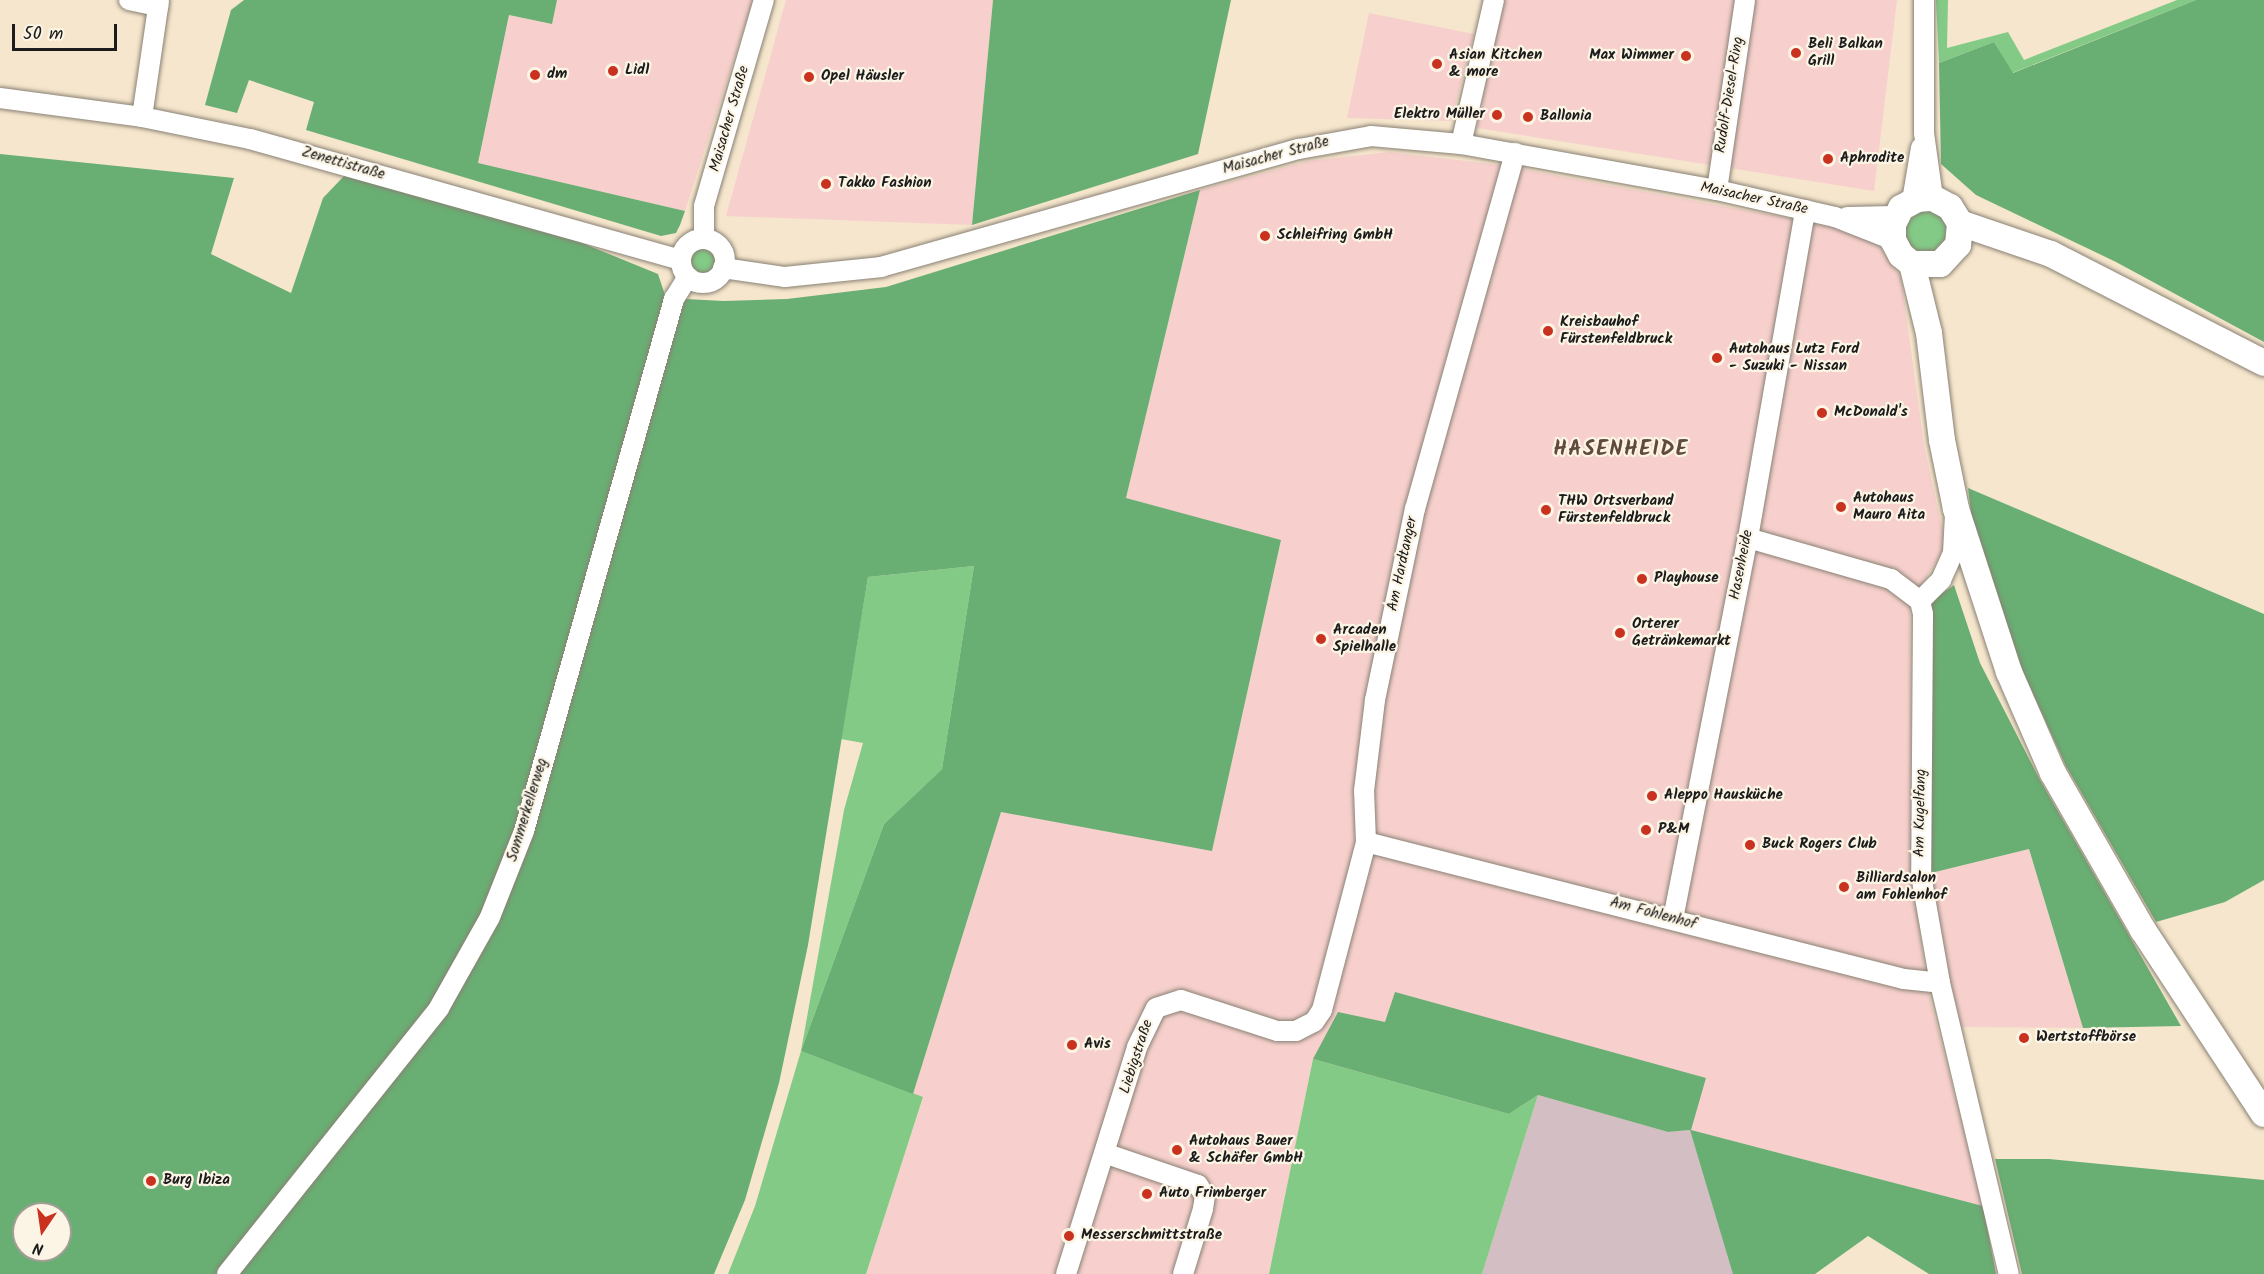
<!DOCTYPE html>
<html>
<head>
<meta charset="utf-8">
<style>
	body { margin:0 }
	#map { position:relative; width:2264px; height:1274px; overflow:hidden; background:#f6e6cd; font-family:Kalam,sans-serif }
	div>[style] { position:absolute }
	.built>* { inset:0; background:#f7d0cd }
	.industrial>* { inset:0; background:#d2bec3 }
	.green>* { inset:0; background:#82ca86 }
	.round { border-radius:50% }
	.forest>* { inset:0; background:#69ae73 }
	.roads { filter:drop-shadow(0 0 2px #898174) drop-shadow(0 0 2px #898174) }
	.minor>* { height:20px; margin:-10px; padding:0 10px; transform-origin:10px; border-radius:10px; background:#fff }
	.minor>.ring { margin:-10px; padding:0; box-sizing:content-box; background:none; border:20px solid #fff; border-radius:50% }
	.major>* { height:26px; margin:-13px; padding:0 13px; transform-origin:13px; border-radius:13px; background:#fff }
	.dots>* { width:16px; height:16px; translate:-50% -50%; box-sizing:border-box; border:3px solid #fcf5e5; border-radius:50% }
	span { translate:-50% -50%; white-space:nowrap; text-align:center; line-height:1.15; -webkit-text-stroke:4.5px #fcf5e5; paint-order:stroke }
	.poi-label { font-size:15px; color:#1c1c1c; font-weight:700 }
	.left { translate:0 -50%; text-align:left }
	.right { translate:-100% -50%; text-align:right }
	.street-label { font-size:15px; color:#1c1c1c }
	.district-label { font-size:21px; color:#604a3b; font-weight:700; letter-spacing:1.5px }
	.north { position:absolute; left:12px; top:1202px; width:60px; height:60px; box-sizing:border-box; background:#fcf5e5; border:2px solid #a29e95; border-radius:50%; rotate:193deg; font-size:16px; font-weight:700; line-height:24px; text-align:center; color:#1c1c1c }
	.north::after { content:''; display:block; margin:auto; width:21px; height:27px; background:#c8321e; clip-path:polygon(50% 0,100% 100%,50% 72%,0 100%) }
	.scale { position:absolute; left:12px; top:24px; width:105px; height:27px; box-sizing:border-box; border:3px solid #1c1c1c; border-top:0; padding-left:8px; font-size:18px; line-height:21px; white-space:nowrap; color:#1c1c1c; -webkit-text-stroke:4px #fcf5e5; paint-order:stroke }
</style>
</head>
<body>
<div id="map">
	<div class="built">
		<div style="clip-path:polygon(557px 0,753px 0,685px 211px,478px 164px,509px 15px,551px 24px)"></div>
		<div style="clip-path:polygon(786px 0,993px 0,972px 225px,726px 216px)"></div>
		<div style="clip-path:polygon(1504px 0,1897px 0,1874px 191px,1477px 128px)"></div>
		<div style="clip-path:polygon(1369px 13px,1474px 34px,1451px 121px,1347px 118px)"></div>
		<div style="clip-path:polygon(1389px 152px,1500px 165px,1869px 233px,1901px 277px,1924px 445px,1946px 546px,1910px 603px,1912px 879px,1928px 991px,1983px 1206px,1690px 1130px,1706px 1078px,1385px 1022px,1313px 1059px,1269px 1274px,866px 1274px,923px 1098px,913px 1094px,1001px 812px,1212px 850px,1281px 541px,1126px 499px,1200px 190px,1308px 161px)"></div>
		<div style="clip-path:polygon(2029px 849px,2083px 1028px,1958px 1027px,1927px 874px)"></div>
	</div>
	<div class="industrial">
		<div style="clip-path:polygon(1538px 1095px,1668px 1132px,1690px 1130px,1735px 1274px,1482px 1274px)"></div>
	</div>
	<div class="green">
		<div style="clip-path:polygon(1936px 0,1948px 0,1947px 48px,2008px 32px,2024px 60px,2177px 0,2196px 0,2012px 73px,1994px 42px,1939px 63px)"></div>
		<div style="clip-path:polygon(1927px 207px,1949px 220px,1944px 252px,1912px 256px,1901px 226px,1904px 218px)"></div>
		<div class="round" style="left:690px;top:248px;width:26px;height:26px"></div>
		<div style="clip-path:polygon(974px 566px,942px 769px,884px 824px,801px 1051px,923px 1097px,866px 1274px,728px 1274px,755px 1206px,801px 1051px,844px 810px,863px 743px,841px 739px,868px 577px)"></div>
		<div style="clip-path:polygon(1313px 1059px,1509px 1114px,1538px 1095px,1482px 1274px,1269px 1274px)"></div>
	</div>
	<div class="forest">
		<div style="clip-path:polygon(244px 0,557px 0,552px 24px,509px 15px,478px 163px,685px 211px,680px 225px,676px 233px,661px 236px,306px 130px,314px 102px,249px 80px,237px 113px,205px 105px,231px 10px)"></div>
		<div style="clip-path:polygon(993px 0,1231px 0,1198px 154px,972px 225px)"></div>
		<div style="clip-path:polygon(2196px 0,2264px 0,2264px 342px,2116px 262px,1976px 195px,1941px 164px,1939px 63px,1994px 42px,2013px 73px)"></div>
		<div style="clip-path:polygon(evenodd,0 154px,234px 178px,211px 254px,291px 293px,323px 198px,345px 175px,560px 234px,658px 274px,666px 298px,724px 301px,787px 299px,886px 287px,1200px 190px,1126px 498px,1281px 540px,1212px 851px,1001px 812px,913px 1094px,801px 1051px,884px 824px,942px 769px,974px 566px,868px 577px,808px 945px,779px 1083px,745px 1200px,714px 1274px,0 1274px,0 154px,24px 1214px,60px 1214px,60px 1250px,24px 1250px,24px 1214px)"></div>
		<div style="clip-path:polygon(1968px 488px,2264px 614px,2264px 880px,2225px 902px,2156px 922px,2066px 766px,2013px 650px,1973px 528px)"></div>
		<div style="clip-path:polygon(1954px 585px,1980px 663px,2040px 780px,2181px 1026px,2083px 1028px,2029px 849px,1927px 874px,1926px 605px)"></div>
		<div style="clip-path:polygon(1395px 992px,1706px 1078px,1691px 1130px,1983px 1206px,1996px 1274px,1929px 1274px,1868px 1236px,1815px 1274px,1733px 1274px,1690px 1130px,1668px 1132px,1538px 1095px,1509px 1114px,1313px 1059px,1338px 1012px,1385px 1022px)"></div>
		<div style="clip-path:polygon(1995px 1159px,2049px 1159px,2264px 1180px,2264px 1274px,2022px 1274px)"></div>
	</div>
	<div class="roads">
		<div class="minor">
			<div style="left:129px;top:0;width:30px;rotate:12deg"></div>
			<div style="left:1924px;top:0;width:133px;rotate:90deg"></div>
			<div style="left:1924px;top:133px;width:66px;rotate:82.1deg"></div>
			<div style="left:0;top:98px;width:143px;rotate:7.6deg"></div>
			<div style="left:142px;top:117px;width:110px;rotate:11.5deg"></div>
			<div style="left:250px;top:139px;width:447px;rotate:15.7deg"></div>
			<div style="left:142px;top:117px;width:118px;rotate:-81.7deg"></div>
			<div style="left:1461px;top:144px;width:148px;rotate:-77.1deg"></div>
			<div style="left:1717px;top:190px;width:192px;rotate:-81.6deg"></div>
			<div style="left:1912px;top:201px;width:54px;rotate:-80.4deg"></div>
			<div style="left:1847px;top:217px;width:48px;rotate:-1.2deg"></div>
			<div style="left:704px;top:239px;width:33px;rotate:-90deg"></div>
			<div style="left:704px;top:206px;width:215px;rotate:-73.8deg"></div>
			<div class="ring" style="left:681px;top:239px;width:24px;height:24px"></div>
			<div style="left:723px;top:268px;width:63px;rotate:8.3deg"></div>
			<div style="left:785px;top:277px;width:97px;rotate:-5.9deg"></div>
			<div style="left:881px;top:267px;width:434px;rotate:-15.8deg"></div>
			<div style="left:1299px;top:149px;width:73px;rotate:-10.2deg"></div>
			<div style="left:1371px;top:136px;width:90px;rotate:5.1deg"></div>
			<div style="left:1461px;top:144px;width:260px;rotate:10.2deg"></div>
			<div style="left:1717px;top:190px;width:121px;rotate:12.9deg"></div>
			<div style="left:1835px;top:217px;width:62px;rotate:21.6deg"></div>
			<div style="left:1748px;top:538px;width:149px;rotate:16deg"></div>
			<div style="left:1891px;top:579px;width:36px;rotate:37deg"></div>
			<div style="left:1920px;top:601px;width:13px;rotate:77deg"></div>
			<div style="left:1923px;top:614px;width:261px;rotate:90.4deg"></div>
			<div style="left:1921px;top:875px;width:110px;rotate:80deg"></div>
			<div style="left:1940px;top:983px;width:299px;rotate:76.7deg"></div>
			<div style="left:1920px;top:601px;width:30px;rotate:-45deg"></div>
			<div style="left:1941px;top:580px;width:30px;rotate:-66deg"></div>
			<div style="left:1953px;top:553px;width:38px;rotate:-87deg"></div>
			<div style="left:1366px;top:842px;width:555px;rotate:14.29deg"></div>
			<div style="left:1904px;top:979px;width:36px;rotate:6deg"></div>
			<div style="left:1673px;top:919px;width:388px;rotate:-78.9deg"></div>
			<div style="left:1748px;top:538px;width:333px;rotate:-80.1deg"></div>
			<div style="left:1107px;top:1154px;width:96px;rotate:18.8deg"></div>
			<div style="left:1198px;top:1185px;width:13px;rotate:58deg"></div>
			<div style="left:1205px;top:1196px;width:13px;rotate:99deg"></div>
			<div style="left:1203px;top:1209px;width:68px;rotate:107.1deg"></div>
			<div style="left:227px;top:1274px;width:340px;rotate:-51.4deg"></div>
			<div style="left:439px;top:1008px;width:104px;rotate:-60.7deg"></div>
			<div style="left:490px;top:917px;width:92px;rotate:-68.4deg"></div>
			<div style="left:524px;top:831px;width:553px;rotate:-74.25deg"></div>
			<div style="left:674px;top:299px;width:26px;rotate:-58deg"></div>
			<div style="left:1066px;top:1274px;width:238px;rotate:-72.6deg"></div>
			<div style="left:1137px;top:1047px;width:43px;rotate:-64deg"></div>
			<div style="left:1156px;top:1008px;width:26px;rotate:-18deg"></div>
			<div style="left:1181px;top:1000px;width:101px;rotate:17.9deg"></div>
			<div style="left:1277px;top:1031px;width:19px"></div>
			<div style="left:1296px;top:1031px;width:20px;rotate:-27deg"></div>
			<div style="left:1314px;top:1022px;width:14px;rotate:-56deg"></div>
			<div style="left:1322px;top:1010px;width:174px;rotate:-75.3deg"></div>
			<div style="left:1366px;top:842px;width:51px;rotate:-92.2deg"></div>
			<div style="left:1364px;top:791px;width:92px;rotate:-83.1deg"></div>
			<div style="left:1375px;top:700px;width:195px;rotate:-78.2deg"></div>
			<div style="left:1415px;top:509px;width:370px;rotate:-74.3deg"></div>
		</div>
		<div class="major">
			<div style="left:1960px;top:223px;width:22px;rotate:95deg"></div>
			<div style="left:1958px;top:245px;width:26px;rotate:133deg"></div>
			<div style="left:1940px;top:264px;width:28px;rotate:180deg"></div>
			<div style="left:1912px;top:264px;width:14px;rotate:-141deg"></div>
			<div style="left:1901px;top:255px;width:17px;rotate:-118deg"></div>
			<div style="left:1893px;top:240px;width:16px;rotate:-90deg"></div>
			<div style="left:1893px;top:224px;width:18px;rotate:-63deg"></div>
			<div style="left:1901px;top:208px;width:18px;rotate:-29deg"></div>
			<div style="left:1917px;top:199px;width:16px;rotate:-4deg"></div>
			<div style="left:1933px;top:198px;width:19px;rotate:28deg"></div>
			<div style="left:1950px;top:207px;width:19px;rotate:58deg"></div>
			<div style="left:1960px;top:223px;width:96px;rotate:18.8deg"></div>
			<div style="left:2051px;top:254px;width:239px;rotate:27.1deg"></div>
			<div style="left:1912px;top:264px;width:71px;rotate:76.2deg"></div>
			<div style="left:1929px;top:333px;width:108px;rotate:83.1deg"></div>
			<div style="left:1942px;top:440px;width:70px;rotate:78.5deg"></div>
			<div style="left:1956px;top:509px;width:171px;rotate:72deg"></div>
			<div style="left:2009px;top:672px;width:110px;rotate:66.5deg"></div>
			<div style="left:2053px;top:773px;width:181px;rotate:60.2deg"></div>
			<div style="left:2143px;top:930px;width:220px;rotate:56.7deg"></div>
		</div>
	</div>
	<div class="dots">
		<div style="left:1796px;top:53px;background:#c8321e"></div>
		<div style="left:1686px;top:56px;background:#c8321e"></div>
		<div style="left:1437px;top:64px;background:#c8321e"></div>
		<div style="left:613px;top:71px;background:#c8321e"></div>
		<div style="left:535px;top:75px;background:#c8321e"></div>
		<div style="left:809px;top:77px;background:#c8321e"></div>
		<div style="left:1497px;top:115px;background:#c8321e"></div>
		<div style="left:1528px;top:117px;background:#c8321e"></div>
		<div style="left:1828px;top:159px;background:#c8321e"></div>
		<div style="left:826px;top:184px;background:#c8321e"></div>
		<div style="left:1265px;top:236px;background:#c8321e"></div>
		<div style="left:1548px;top:331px;background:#c8321e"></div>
		<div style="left:1717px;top:358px;background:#c8321e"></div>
		<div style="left:1822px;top:413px;background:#c8321e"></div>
		<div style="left:1841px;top:507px;background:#c8321e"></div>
		<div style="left:1546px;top:510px;background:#c8321e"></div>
		<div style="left:1642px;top:579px;background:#c8321e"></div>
		<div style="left:1620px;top:633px;background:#c8321e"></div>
		<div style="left:1321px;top:639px;background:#c8321e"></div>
		<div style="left:1652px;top:796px;background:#c8321e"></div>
		<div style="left:1646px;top:830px;background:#c8321e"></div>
		<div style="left:1750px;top:845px;background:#c8321e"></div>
		<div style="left:1844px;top:887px;background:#c8321e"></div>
		<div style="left:2024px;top:1038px;background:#c8321e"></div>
		<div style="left:1072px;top:1045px;background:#c8321e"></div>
		<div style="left:1177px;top:1150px;background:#c8321e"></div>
		<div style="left:151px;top:1181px;background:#c8321e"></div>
		<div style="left:1147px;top:1194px;background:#c8321e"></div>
		<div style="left:1069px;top:1236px;background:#c8321e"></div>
	</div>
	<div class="poi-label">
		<span class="left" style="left:1808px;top:53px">Beli Balkan<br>Grill</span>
		<span class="left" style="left:1449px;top:64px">Asian Kitchen<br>&amp; more</span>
		<span class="right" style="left:1674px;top:56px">Max Wimmer</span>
		<span class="left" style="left:625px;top:71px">Lidl</span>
		<span class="left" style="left:547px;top:75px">dm</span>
		<span class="left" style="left:821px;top:77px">Opel Häusler</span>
		<span class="right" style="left:1485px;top:115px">Elektro Müller</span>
		<span class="left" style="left:1540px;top:117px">Ballonia</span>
		<span class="left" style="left:1840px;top:159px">Aphrodite</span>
		<span class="left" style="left:838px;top:184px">Takko Fashion</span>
		<span class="left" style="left:1277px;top:236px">Schleifring GmbH</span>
		<span class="left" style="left:1560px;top:331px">Kreisbauhof<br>Fürstenfeldbruck</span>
		<span class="left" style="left:1729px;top:358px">Autohaus Lutz Ford<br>- Suzuki - Nissan</span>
		<span class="left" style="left:1834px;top:413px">McDonald's</span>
		<span class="left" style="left:1853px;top:507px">Autohaus<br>Mauro Aita</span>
		<span class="left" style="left:1558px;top:510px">THW Ortsverband<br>Fürstenfeldbruck</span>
		<span class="left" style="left:1654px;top:579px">Playhouse</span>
		<span class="left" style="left:1632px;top:633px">Orterer<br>Getränkemarkt</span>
		<span class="left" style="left:1333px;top:639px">Arcaden<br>Spielhalle</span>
		<span class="left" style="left:1664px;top:796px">Aleppo Hausküche</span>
		<span class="left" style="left:1658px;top:830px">P&amp;M</span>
		<span class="left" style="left:1762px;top:845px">Buck Rogers Club</span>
		<span class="left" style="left:1856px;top:887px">Billiardsalon<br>am Fohlenhof</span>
		<span class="left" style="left:2036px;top:1038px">Wertstoffbörse</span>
		<span class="left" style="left:1084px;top:1045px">Avis</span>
		<span class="left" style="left:1189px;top:1150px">Autohaus Bauer<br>&amp; Schäfer GmbH</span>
		<span class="left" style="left:163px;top:1181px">Burg Ibiza</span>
		<span class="left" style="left:1159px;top:1194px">Auto Frimberger</span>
		<span class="left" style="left:1081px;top:1236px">Messerschmittstraße</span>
	</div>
	<div class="street-label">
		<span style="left:1730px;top:95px;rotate:-81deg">Rudolf-Diesel-Ring</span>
		<span style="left:730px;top:119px;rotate:-74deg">Maisacher Straße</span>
		<span style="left:1276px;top:156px;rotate:-15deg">Maisacher Straße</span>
		<span style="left:343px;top:164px;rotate:16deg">Zenettistraße</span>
		<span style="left:1754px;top:199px;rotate:12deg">Maisacher Straße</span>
		<span style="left:1403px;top:564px;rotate:-78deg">Am Hardtanger</span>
		<span style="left:1742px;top:565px;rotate:-79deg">Hasenheide</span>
		<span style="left:528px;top:810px;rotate:-73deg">Sommerkellerweg</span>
		<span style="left:1921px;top:813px;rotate:-89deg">Am Kugelfang</span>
		<span style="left:1653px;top:914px;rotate:15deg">Am Fohlenhof</span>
		<span style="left:1137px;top:1057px;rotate:-72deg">Liebigstraße</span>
	</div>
	<div class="district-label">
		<span style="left:1621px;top:450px">HASENHEIDE</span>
	</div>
	<div class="north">N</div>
	<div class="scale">50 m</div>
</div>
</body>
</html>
